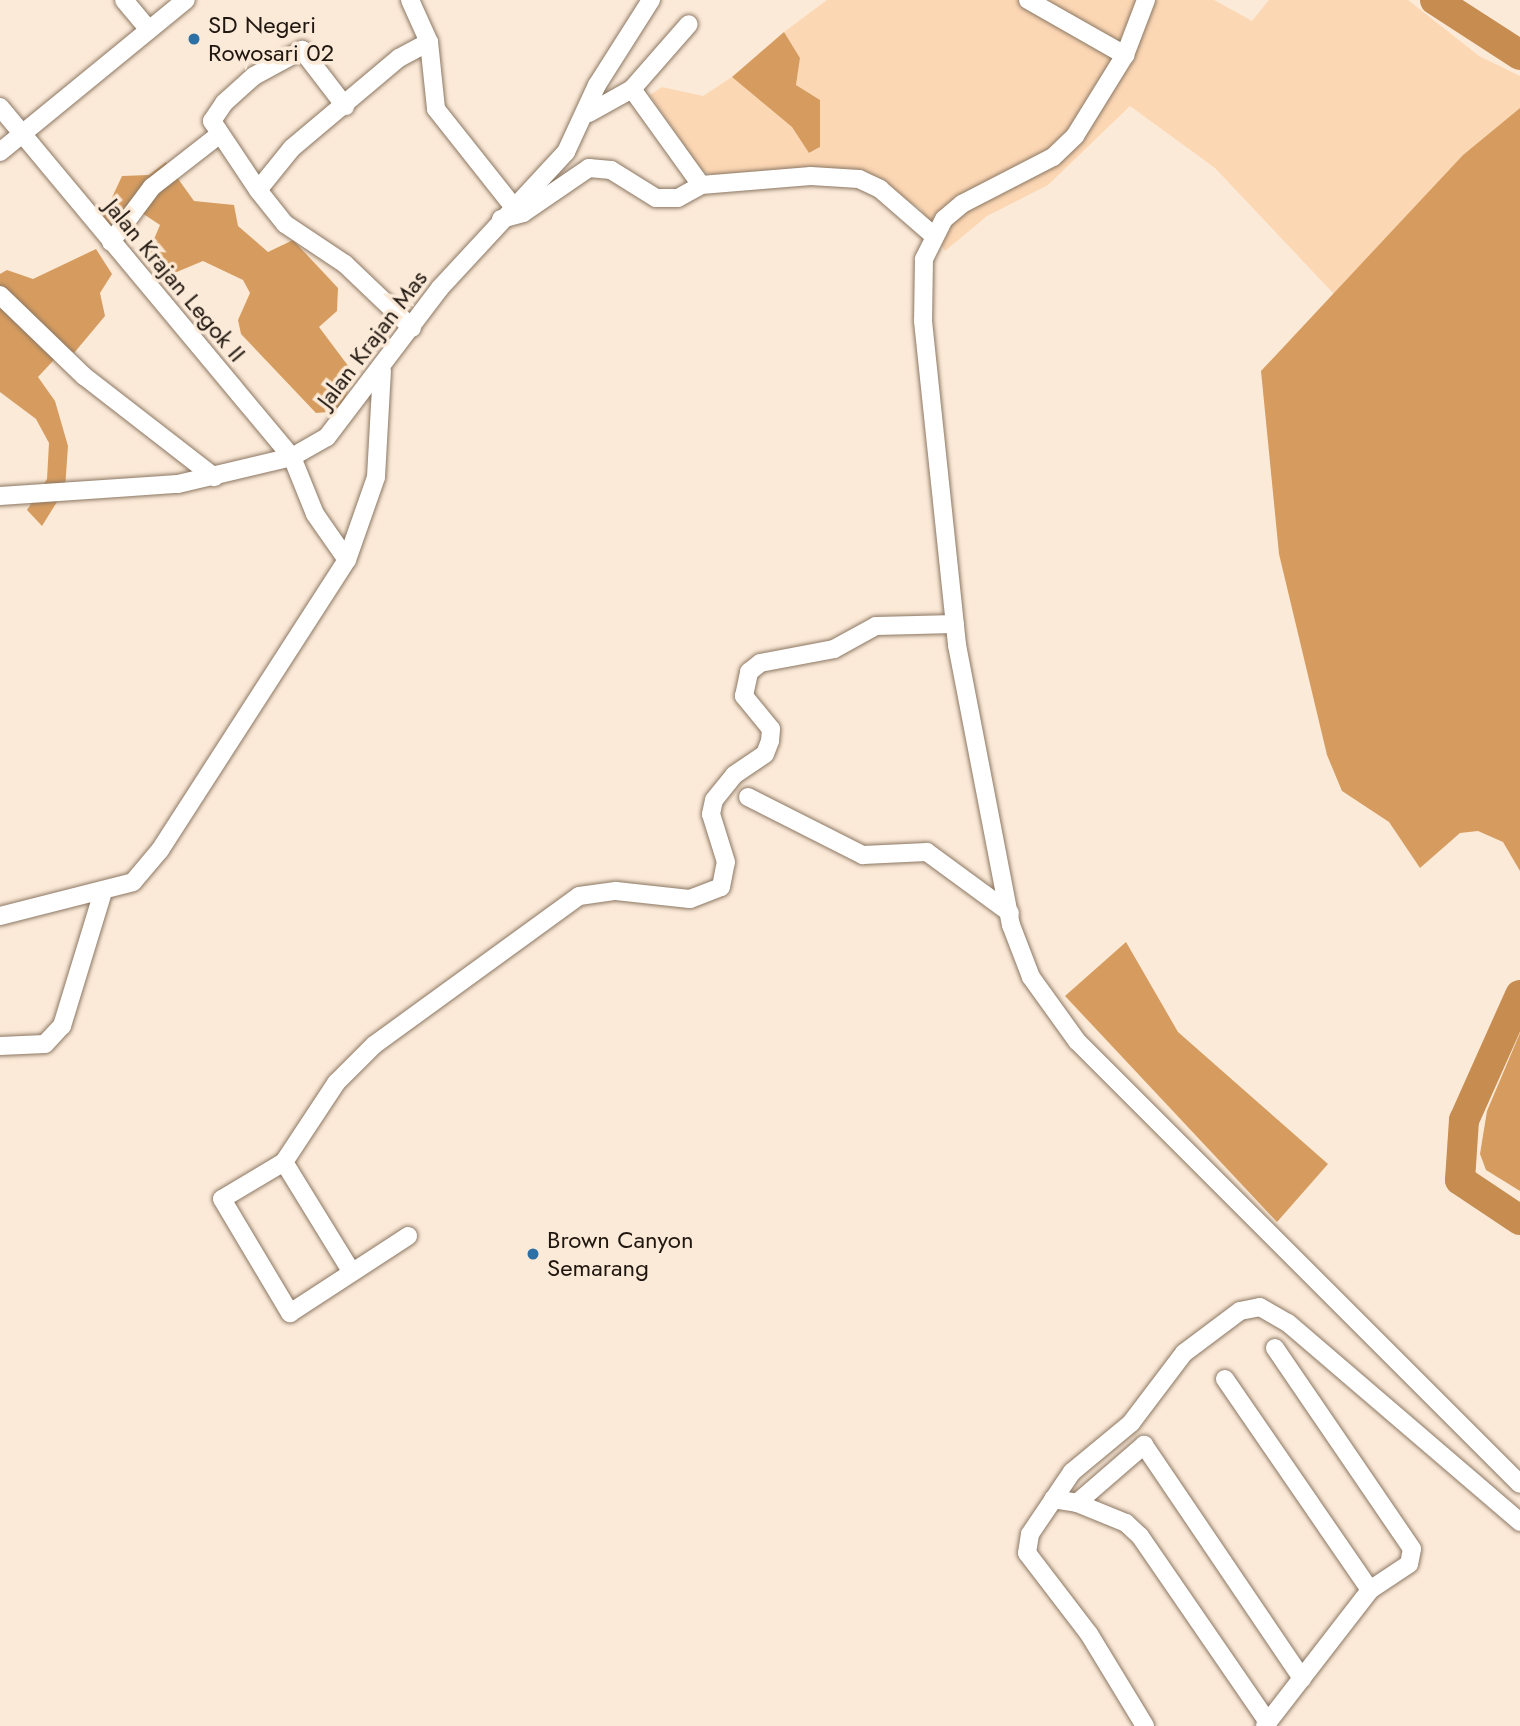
<!DOCTYPE html>
<html>
<head>
<meta charset="utf-8">
<style>
	body { margin:0 }
	#map { position:relative; width:1520px; height:1726px; overflow:hidden; background:#fcead8; font-family:Jost,sans-serif }
	div>[style] { position:absolute }
	.green>* { inset:0; background:#fcd7b4 }
	.forest>* { inset:0; background:#d69c5f }
	.river>* { height:30px; margin:-15px; padding:0 15px; transform-origin:15px; border-radius:15px; background:#c68c50 }
	.roads { filter:drop-shadow(0 0 2px #8b7763) drop-shadow(0 0 2px #8b7763) }
	.minor>* { height:18px; margin:-9px; padding:0 9px; transform-origin:9px; border-radius:9px; background:#fff }
	.dots>* { width:19px; height:19px; translate:-50% -50%; box-sizing:border-box; border:4px solid #fcead8; border-radius:50% }
	span { translate:-50% -50%; white-space:nowrap; text-align:center; line-height:1.15; -webkit-text-stroke:7px #fcead8; paint-order:stroke }
	.poi-label { font-size:24px; color:#1f1710 }
	.left { translate:0 -50%; text-align:left }
	.street-label { font-size:24px; color:#1f1710 }
</style>
</head>
<body>
<div id="map">
	<div class="green">
		<div style="clip-path:polygon(827px 0,1214px 0,1252px 21px,1269px 0,1408px 0,1479px 56px,1520px 76px,1520px 108px,1463px 155px,1334px 294px,1215px 168px,1130px 106px,1048px 185px,987px 216px,945px 251px,920px 208px,857px 172px,717px 176px,701px 170px,650px 95px,662px 87px,703px 96px,732px 77px,792px 127px,810px 153px,820px 147px,820px 100px,796px 85px,800px 58px,784px 32px)"></div>
	</div>
	<div class="forest">
		<div style="clip-path:polygon(784px 32px,800px 58px,796px 85px,820px 100px,820px 147px,809px 153px,792px 127px,732px 77px)"></div>
		<div style="clip-path:polygon(1520px 108px,1520px 871px,1503px 842px,1478px 831px,1460px 833px,1420px 868px,1389px 822px,1342px 791px,1327px 755px,1279px 554px,1261px 371px,1463px 155px)"></div>
		<div style="clip-path:polygon(166px 162px,194px 201px,234px 205px,238px 226px,268px 252px,293px 240px,338px 288px,337px 311px,319px 327px,355px 375px,339px 411px,316px 413px,241px 334px,238px 320px,250px 293px,243px 280px,203px 261px,160px 279px,149px 251px,160px 225px,142px 213px,110px 231px,102px 219px,122px 176px,149px 175px)"></div>
		<div style="clip-path:polygon(96px 249px,112px 274px,100px 293px,105px 316px,74px 353px,65px 348px,38px 377px,55px 401px,68px 446px,65px 489px,42px 526px,27px 510px,47px 479px,49px 443px,36px 419px,0 392px,0 274px,7px 270px,33px 279px)"></div>
		<div style="clip-path:polygon(1126px 942px,1178px 1032px,1328px 1164px,1277px 1222px,1065px 996px)"></div>
		<div style="clip-path:polygon(1520px 1033px,1520px 1191px,1486px 1170px,1480px 1154px,1487px 1111px)"></div>
	</div>
	<div class="river">
		<div style="left:1435px;top:0;width:101px;rotate:32.9deg"></div>
		<div style="left:1520px;top:995px;width:137px;rotate:114.1deg"></div>
		<div style="left:1464px;top:1120px;width:60px;rotate:93.8deg"></div>
		<div style="left:1460px;top:1180px;width:72px;rotate:33.7deg"></div>
	</div>
	<div class="roads">
		<div class="minor">
			<div style="left:124px;top:0;width:34px;rotate:50deg"></div>
			<div style="left:410px;top:0;width:46px;rotate:65.7deg"></div>
			<div style="left:429px;top:42px;width:67px;rotate:84deg"></div>
			<div style="left:436px;top:109px;width:122px;rotate:51.6deg"></div>
			<div style="left:1028px;top:0;width:112px;rotate:29.6deg"></div>
			<div style="left:1146px;top:0;width:59px;rotate:110.9deg"></div>
			<div style="left:1125px;top:55px;width:95px;rotate:121.7deg"></div>
			<div style="left:1075px;top:136px;width:30px;rotate:136deg"></div>
			<div style="left:1053px;top:157px;width:102px;rotate:152.7deg"></div>
			<div style="left:962px;top:204px;width:23px;rotate:140deg"></div>
			<div style="left:944px;top:219px;width:45px;rotate:116.6deg"></div>
			<div style="left:924px;top:259px;width:62px;rotate:90.9deg"></div>
			<div style="left:923px;top:321px;width:326px;rotate:84deg"></div>
			<div style="left:957px;top:645px;width:285px;rotate:79.1deg"></div>
			<div style="left:1011px;top:925px;width:56px;rotate:69deg"></div>
			<div style="left:1031px;top:977px;width:79px;rotate:54.3deg"></div>
			<div style="left:1077px;top:1041px;width:626px;rotate:45deg"></div>
			<div style="left:632px;top:89px;width:118px;rotate:54.3deg"></div>
			<div style="left:0;top:107px;width:456px;rotate:50.2deg"></div>
			<div style="left:292px;top:457px;width:61px;rotate:68deg"></div>
			<div style="left:315px;top:514px;width:56px;rotate:55.2deg"></div>
			<div style="left:589px;top:113px;width:49px;rotate:-29.2deg"></div>
			<div style="left:632px;top:89px;width:86px;rotate:-48.8deg"></div>
			<div style="left:0;top:152px;width:240px;rotate:-39.3deg"></div>
			<div style="left:258px;top:190px;width:83px;rotate:-123.7deg"></div>
			<div style="left:212px;top:121px;width:22px;rotate:-56deg"></div>
			<div style="left:224px;top:103px;width:40px;rotate:-42deg"></div>
			<div style="left:254px;top:76px;width:55px;rotate:-28.4deg"></div>
			<div style="left:302px;top:50px;width:71px;rotate:52.5deg"></div>
			<div style="left:501px;top:219px;width:23px;rotate:-15deg"></div>
			<div style="left:523px;top:213px;width:80px;rotate:-34.3deg"></div>
			<div style="left:589px;top:168px;width:22px;rotate:5deg"></div>
			<div style="left:611px;top:170px;width:53px;rotate:31.9deg"></div>
			<div style="left:656px;top:198px;width:22px"></div>
			<div style="left:678px;top:198px;width:26px;rotate:-29deg"></div>
			<div style="left:701px;top:185px;width:110px;rotate:-4.7deg"></div>
			<div style="left:811px;top:176px;width:48px;rotate:3.6deg"></div>
			<div style="left:859px;top:179px;width:23px;rotate:25deg"></div>
			<div style="left:880px;top:189px;width:72px;rotate:41deg"></div>
			<div style="left:111px;top:242px;width:69px;rotate:-53.3deg"></div>
			<div style="left:152px;top:187px;width:86px;rotate:-37.9deg"></div>
			<div style="left:0;top:295px;width:117px;rotate:44deg"></div>
			<div style="left:84px;top:376px;width:165px;rotate:37.8deg"></div>
			<div style="left:412px;top:328px;width:93px;rotate:-136.3deg"></div>
			<div style="left:345px;top:264px;width:72px;rotate:-146.3deg"></div>
			<div style="left:285px;top:224px;width:43px;rotate:-128.5deg"></div>
			<div style="left:258px;top:190px;width:54px;rotate:-51deg"></div>
			<div style="left:292px;top:148px;width:140px;rotate:-40.1deg"></div>
			<div style="left:399px;top:58px;width:34px;rotate:-28deg"></div>
			<div style="left:0;top:496px;width:178px;rotate:-3.9deg"></div>
			<div style="left:178px;top:484px;width:117px;rotate:-13.3deg"></div>
			<div style="left:292px;top:457px;width:40px;rotate:-29.7deg"></div>
			<div style="left:327px;top:437px;width:187px;rotate:-52.8deg"></div>
			<div style="left:440px;top:288px;width:185px;rotate:-47.2deg"></div>
			<div style="left:566px;top:152px;width:74px;rotate:-65.2deg"></div>
			<div style="left:597px;top:85px;width:101px;rotate:-57.6deg"></div>
			<div style="left:748px;top:797px;width:129px;rotate:26.8deg"></div>
			<div style="left:863px;top:855px;width:64px;rotate:-2.7deg"></div>
			<div style="left:927px;top:852px;width:103px;rotate:36.3deg"></div>
			<div style="left:0;top:916px;width:137px;rotate:-14.3deg"></div>
			<div style="left:133px;top:882px;width:42px;rotate:-49.8deg"></div>
			<div style="left:160px;top:850px;width:345px;rotate:-57.2deg"></div>
			<div style="left:347px;top:560px;width:88px;rotate:-70.7deg"></div>
			<div style="left:376px;top:477px;width:107px;rotate:-86.8deg"></div>
			<div style="left:0;top:1046px;width:45px;rotate:-2.5deg"></div>
			<div style="left:45px;top:1044px;width:25px;rotate:-47deg"></div>
			<div style="left:62px;top:1026px;width:137px;rotate:-73deg"></div>
			<div style="left:284px;top:1162px;width:72px;rotate:149.2deg"></div>
			<div style="left:222px;top:1199px;width:133px;rotate:59.2deg"></div>
			<div style="left:290px;top:1313px;width:141px;rotate:-33.1deg"></div>
			<div style="left:351px;top:1271px;width:128px;rotate:-121.6deg"></div>
			<div style="left:284px;top:1162px;width:95px;rotate:-56.6deg"></div>
			<div style="left:336px;top:1083px;width:54px;rotate:-45deg"></div>
			<div style="left:374px;top:1045px;width:253px;rotate:-36deg"></div>
			<div style="left:579px;top:896px;width:37px;rotate:-8deg"></div>
			<div style="left:616px;top:891px;width:74px;rotate:6.2deg"></div>
			<div style="left:690px;top:899px;width:33px;rotate:-21deg"></div>
			<div style="left:721px;top:887px;width:25px;rotate:-79deg"></div>
			<div style="left:726px;top:862px;width:50px;rotate:-107.4deg"></div>
			<div style="left:711px;top:814px;width:14px;rotate:-78deg"></div>
			<div style="left:714px;top:800px;width:32px;rotate:-51deg"></div>
			<div style="left:734px;top:775px;width:37px;rotate:-34deg"></div>
			<div style="left:765px;top:754px;width:14px;rotate:-69deg"></div>
			<div style="left:770px;top:741px;width:12px;rotate:-85deg"></div>
			<div style="left:771px;top:729px;width:43px;rotate:-129.3deg"></div>
			<div style="left:744px;top:696px;width:25px;rotate:-78deg"></div>
			<div style="left:749px;top:672px;width:14px;rotate:-39deg"></div>
			<div style="left:760px;top:663px;width:75px;rotate:-10.7deg"></div>
			<div style="left:834px;top:649px;width:48px;rotate:-28.7deg"></div>
			<div style="left:876px;top:626px;width:79px;rotate:-1.5deg"></div>
			<div style="left:1275px;top:1348px;width:243px;rotate:55.7deg"></div>
			<div style="left:1412px;top:1549px;width:15px;rotate:101deg"></div>
			<div style="left:1409px;top:1564px;width:47px;rotate:146.3deg"></div>
			<div style="left:1225px;top:1379px;width:256px;rotate:55.5deg"></div>
			<div style="left:1370px;top:1590px;width:172px;rotate:127.7deg"></div>
			<div style="left:1053px;top:1499px;width:24px;rotate:9deg"></div>
			<div style="left:1077px;top:1503px;width:89px;rotate:-40.9deg"></div>
			<div style="left:1144px;top:1445px;width:282px;rotate:55.9deg"></div>
			<div style="left:1077px;top:1503px;width:53px;rotate:22.2deg"></div>
			<div style="left:1126px;top:1523px;width:19px;rotate:43deg"></div>
			<div style="left:1140px;top:1536px;width:226px;rotate:55.5deg"></div>
			<div style="left:1145px;top:1726px;width:108px;rotate:-121.3deg"></div>
			<div style="left:1089px;top:1634px;width:102px;rotate:-127.4deg"></div>
			<div style="left:1027px;top:1553px;width:19px;rotate:-81deg"></div>
			<div style="left:1030px;top:1534px;width:75px;rotate:-55.9deg"></div>
			<div style="left:1072px;top:1472px;width:77px;rotate:-39.7deg"></div>
			<div style="left:1131px;top:1423px;width:88px;rotate:-52.9deg"></div>
			<div style="left:1184px;top:1353px;width:70px;rotate:-36.9deg"></div>
			<div style="left:1240px;top:1311px;width:20px;rotate:-11deg"></div>
			<div style="left:1260px;top:1307px;width:32px;rotate:30deg"></div>
			<div style="left:1288px;top:1323px;width:306px;rotate:40.6deg"></div>
		</div>
	</div>
	<div class="dots">
		<div style="left:194px;top:39px;background:#2c70a5"></div>
		<div style="left:533px;top:1254px;background:#2c70a5"></div>
	</div>
	<div class="poi-label">
		<span class="left" style="left:208px;top:39px">SD Negeri<br>Rowosari 02</span>
		<span class="left" style="left:547px;top:1254px">Brown Canyon<br>Semarang</span>
	</div>
	<div class="street-label">
		<span style="left:175px;top:280px;rotate:50deg">Jalan Krajan Legok II</span>
		<span style="left:372px;top:339px;rotate:-53deg">Jalan Krajan Mas</span>
	</div>
</div>
</body>
</html>
